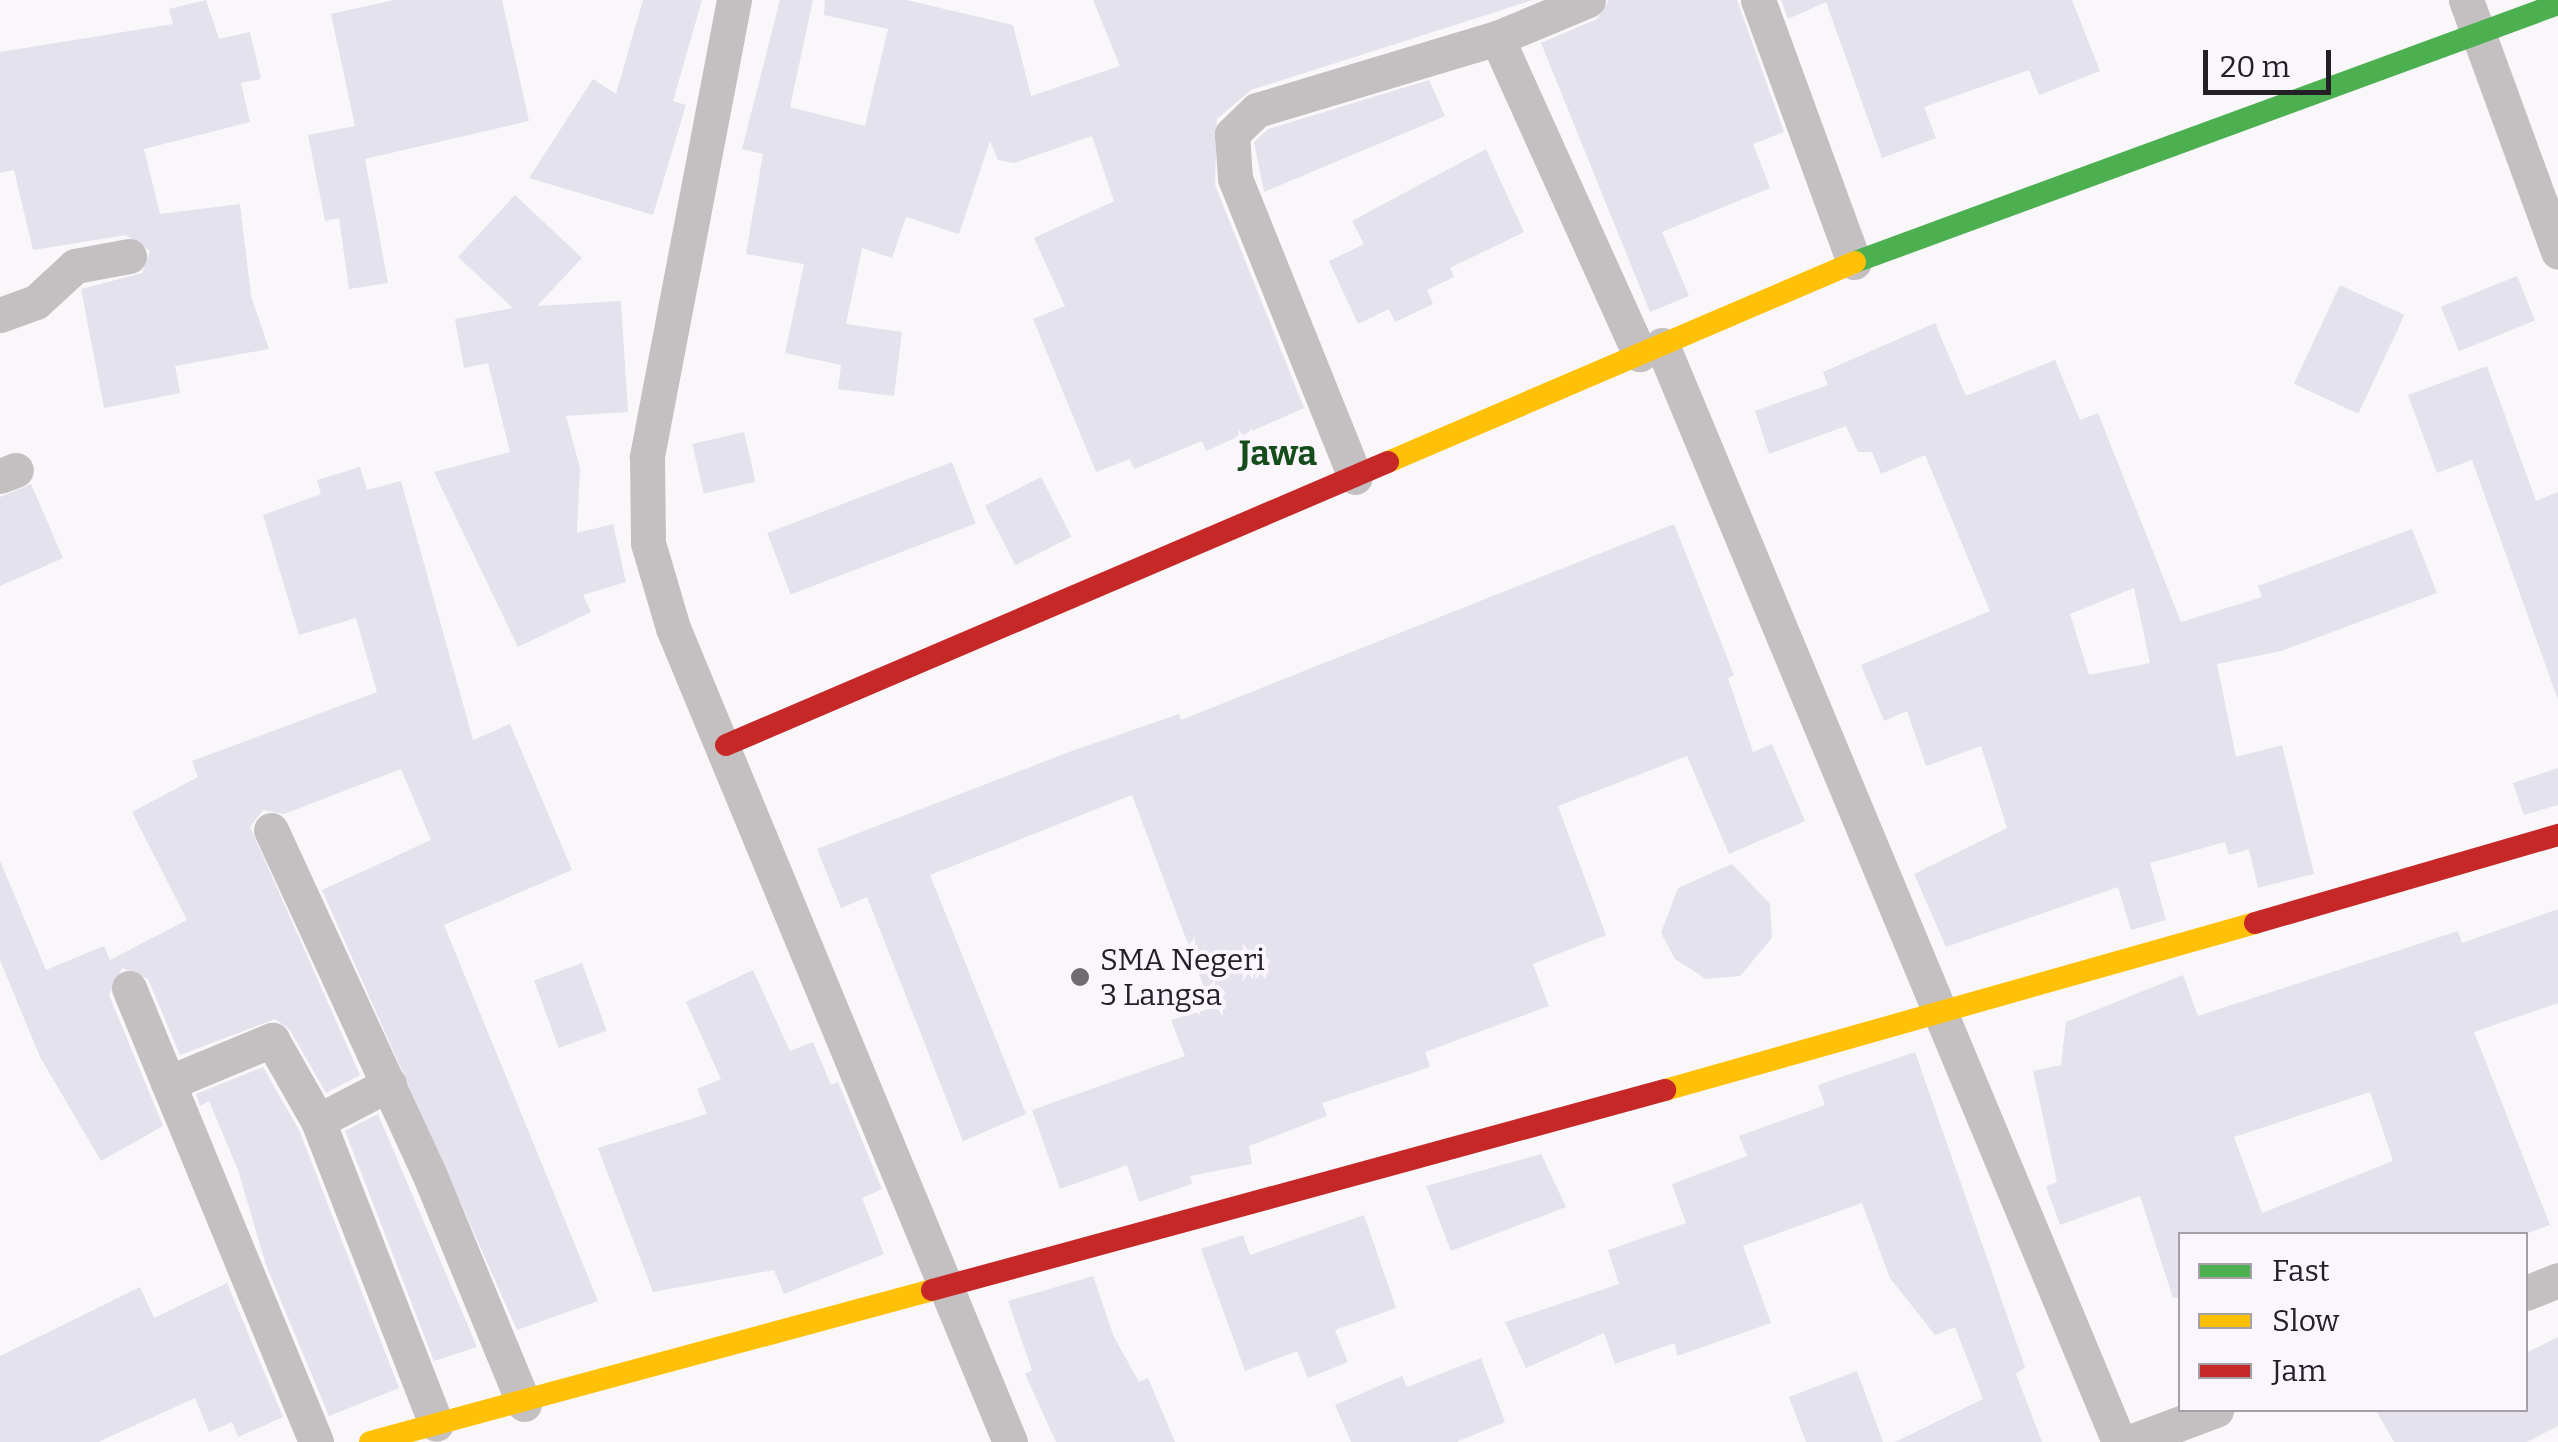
<!DOCTYPE html>
<html>
<head>
<meta charset="utf-8">
<style>
	body { margin:0 }
	#map { position:relative; width:2558px; height:1442px; overflow:hidden; background:#faf7fb; font-family:Bitter,serif }
	div>[style] { position:absolute }
	.building>* { inset:0; background:#e3e2ed; transform-origin:0 0 }
	.street>* { height:35px; margin:-17.5px; padding:0 17.5px; transform-origin:17.5px; border-radius:17.5px; background:#c4c0c2 }
	.fast>* { height:22px; margin:-11px; padding:0 11px; transform-origin:11px; border-radius:11px; background:#4caf50 }
	.slow>* { height:22px; margin:-11px; padding:0 11px; transform-origin:11px; border-radius:11px; background:#ffc107 }
	.jam>* { height:22px; margin:-11px; padding:0 11px; transform-origin:11px; border-radius:11px; background:#c62828 }
	.dots>* { width:28px; height:28px; translate:-50% -50%; box-sizing:border-box; border:5px solid #fbf5fd; border-radius:50% }
	span { translate:-50% -50%; white-space:nowrap; text-align:center; line-height:1.15; -webkit-text-stroke:8px #fbf5fd; paint-order:stroke }
	.poi-label { font-size:30px; color:#252027 }
	.left { translate:0 -50%; text-align:left }
	.quarter-label { font-size:35px; color:#144d1a; font-weight:700 }
	.legend { position:absolute; left:2178px; top:1232px; width:350px; height:180px; box-sizing:border-box; background:#fbf5fd; border:2px solid #a5a0a7; margin:0; padding:12px 18px; list-style:none; font-size:30px; color:#252027 }
	.legend li { display:flex; align-items:center; gap:20px; height:50px }
	.legend b { width:50px; border:2px solid #a5a0a7 }
	.scale { position:absolute; left:2203px; top:50px; width:128px; height:45px; box-sizing:border-box; border:5px solid #252027; border-top:0; padding-left:12px; font-size:30px; line-height:35px; white-space:nowrap; color:#252027; -webkit-text-stroke:8px #fbf5fd; paint-order:stroke }
</style>
</head>
<body>
<div id="map">
	<div class="building">
		<div style="clip-path:polygon(206px 0,219px 39px,250px 32px,261px 79px,241px 83px,250px 122px,144px 149px,160px 214px,240px 204px,251px 296px,269px 349px,175px 366px,180px 393px,104px 408px,81px 289px,142px 273px,150px 251px,126px 235px,33px 250px,14px 170px,0 173px,0 52px,173px 24px,169px 9px)"></div>
		<div style="clip-path:polygon(394px 0,502px 0,529px 121px,365px 159px,388px 283px,349px 289px,339px 218px,325px 221px,308px 135px,355px 126px,331px 14px)"></div>
		<div style="clip-path:polygon(643px 0,702px 0,673px 101px,686px 105px,653px 215px,529px 178px,593px 79px,616px 94px)"></div>
		<div style="clip-path:polygon(780px 0,813px 0,790px 107px,865px 126px,888px 29px,824px 15px,825px 0,906px 0,1013px 25px,1031px 96px,1120px 66px,1093px 0,1533px 0,1251px 90px,1217px 119px,1215px 185px,1304px 408px,1206px 451px,1202px 441px,1134px 469px,1130px 459px,1096px 472px,1033px 319px,1065px 306px,1034px 238px,1114px 201px,1092px 136px,1014px 163px,998px 160px,990px 141px,959px 234px,906px 217px,892px 258px,862px 248px,846px 324px,902px 332px,894px 396px,838px 389px,841px 365px,785px 353px,804px 264px,746px 254px,763px 154px,742px 149px)"></div>
		<div style="clip-path:polygon(1609px 0,1737px 0,1784px 132px,1753px 144px,1770px 188px,1662px 232px,1689px 296px,1650px 312px,1541px 43px,1597px 19px)"></div>
		<div style="clip-path:polygon(1781px 0,2072px 0,2100px 71px,2039px 95px,2029px 70px,1924px 107px,1936px 138px,1882px 158px,1826px 2px,1788px 19px)"></div>
		<div style="clip-path:polygon(1429px 80px,1445px 116px,1264px 192px,1254px 142px,1268px 129px)"></div>
		<div style="clip-path:polygon(1486px 149px,1524px 232px,1450px 268px,1454px 277px,1427px 290px,1433px 304px,1395px 322px,1389px 309px,1358px 324px,1329px 261px,1364px 244px,1352px 221px)"></div>
		<div style="clip-path:polygon(515px 195px,582px 258px,537px 306px,621px 301px,628px 412px,566px 416px,580px 468px,577px 533px,613px 524px,626px 582px,583px 595px,591px 612px,518px 647px,434px 472px,510px 452px,488px 363px,464px 368px,455px 319px,513px 308px,458px 257px)"></div>
		<div style="left:2517px;top:276px;width:48px;height:82px;rotate:68deg"></div>
		<div style="left:2340px;top:285px;width:71px;height:109px;rotate:25deg"></div>
		<div style="clip-path:polygon(evenodd,1935px 323px,1966px 396px,2055px 360px,2080px 420px,2098px 413px,2181px 622px,2262px 597px,2258px 586px,2412px 529px,2437px 593px,2281px 651px,2217px 664px,2236px 757px,2282px 745px,2314px 874px,2258px 888px,2249px 849px,2229px 855px,2225px 842px,2150px 863px,2166px 920px,2131px 930px,2118px 887px,1946px 947px,1914px 874px,2007px 828px,1981px 746px,1926px 766px,1907px 711px,1884px 721px,1861px 665px,1990px 611px,1925px 455px,1881px 474px,1872px 452px,1858px 452px,1846px 426px,1769px 454px,1755px 411px,1828px 385px,1823px 372px,1935px 323px,2134px 588px,2150px 663px,2089px 675px,2070px 614px,2134px 588px)"></div>
		<div style="clip-path:polygon(2487px 366px,2536px 501px,2558px 492px,2558px 700px,2472px 460px,2437px 473px,2408px 395px)"></div>
		<div style="left:744px;top:432px;width:51px;height:53px;rotate:77deg"></div>
		<div style="left:952px;top:462px;width:66px;height:198px;rotate:69deg"></div>
		<div style="clip-path:polygon(360px 467px,367px 490px,401px 481px,473px 740px,510px 724px,572px 870px,444px 925px,598px 1301px,517px 1330px,322px 890px,431px 840px,401px 769px,284px 814px,263px 810px,250px 827px,360px 1075px,326px 1093px,290px 1030px,275px 1019px,180px 1055px,148px 979px,122px 968px,109px 995px,163px 1126px,101px 1161px,40px 1057px,0 960px,0 861px,46px 970px,104px 946px,110px 960px,187px 920px,132px 812px,198px 777px,192px 761px,377px 692px,356px 618px,299px 635px,263px 515px,321px 494px,317px 480px)"></div>
		<div style="left:1041px;top:477px;width:67px;height:63px;rotate:63deg"></div>
		<div style="clip-path:polygon(31px 484px,63px 558px,0 586px,0 497px)"></div>
		<div style="clip-path:polygon(1674px 524px,1734px 675px,1728px 678px,1753px 752px,1772px 744px,1805px 821px,1729px 854px,1687px 756px,1558px 806px,1606px 935px,1533px 964px,1549px 1006px,1425px 1052px,1430px 1067px,1322px 1103px,1327px 1116px,1249px 1146px,1252px 1164px,1190px 1176px,1192px 1184px,1139px 1202px,1127px 1165px,1060px 1189px,1032px 1110px,1185px 1056px,1171px 1020px,1212px 1008px,1132px 795px,930px 875px,1026px 1114px,963px 1141px,867px 897px,841px 908px,817px 849px,1069px 752px,1179px 714px,1181px 720px)"></div>
		<div style="clip-path:polygon(2558px 768px,2558px 805px,2524px 815px,2513px 783px)"></div>
		<div style="clip-path:polygon(1732px 864px,1770px 904px,1772px 938px,1740px 976px,1706px 979px,1675px 959px,1661px 933px,1678px 888px)"></div>
		<div style="clip-path:polygon(evenodd,2558px 909px,2558px 1003px,2474px 1032px,2550px 1225px,2525px 1234px,2180px 1234px,2180px 1297px,2173px 1298px,2140px 1196px,2060px 1225px,2046px 1186px,2057px 1182px,2033px 1071px,2061px 1065px,2066px 1022px,2183px 975px,2198px 1016px,2458px 931px,2462px 943px,2558px 909px,2370px 1092px,2393px 1161px,2262px 1213px,2234px 1137px,2370px 1092px)"></div>
		<div style="left:582px;top:963px;width:72px;height:51px;rotate:70deg"></div>
		<div style="clip-path:polygon(753px 970px,790px 1051px,813px 1042px,831px 1085px,838px 1082px,882px 1189px,862px 1198px,884px 1254px,784px 1294px,774px 1270px,653px 1292px,598px 1148px,707px 1114px,697px 1089px,721px 1079px,686px 1002px)"></div>
		<div style="clip-path:polygon(1915px 1052px,2025px 1367px,2016px 1374px,2042px 1442px,1895px 1442px,1983px 1399px,1955px 1327px,1935px 1335px,1890px 1278px,1862px 1203px,1743px 1246px,1771px 1323px,1677px 1356px,1675px 1343px,1615px 1364px,1604px 1333px,1526px 1368px,1505px 1322px,1619px 1284px,1608px 1250px,1686px 1223px,1672px 1184px,1747px 1156px,1739px 1136px,1825px 1105px,1818px 1085px)"></div>
		<div style="clip-path:polygon(263px 1067px,299px 1130px,399px 1388px,329px 1416px,266px 1265px,238px 1170px,209px 1101px,200px 1106px,196px 1094px)"></div>
		<div style="clip-path:polygon(378px 1114px,477px 1347px,434px 1361px,345px 1131px)"></div>
		<div style="clip-path:polygon(1541px 1154px,1566px 1207px,1451px 1251px,1426px 1186px)"></div>
		<div style="clip-path:polygon(1364px 1215px,1396px 1308px,1335px 1330px,1348px 1362px,1308px 1378px,1297px 1351px,1245px 1371px,1201px 1249px,1243px 1235px,1250px 1255px)"></div>
		<div style="clip-path:polygon(1093px 1276px,1114px 1337px,1139px 1382px,1148px 1378px,1175px 1442px,1056px 1442px,1025px 1374px,1032px 1370px,1008px 1301px)"></div>
		<div style="clip-path:polygon(227px 1283px,283px 1417px,238px 1437px,232px 1422px,209px 1432px,195px 1398px,98px 1442px,0 1442px,0 1356px,140px 1287px,154px 1318px)"></div>
		<div style="clip-path:polygon(2558px 1337px,2558px 1426px,2527px 1442px,2394px 1442px,2376px 1410px,2526px 1410px,2526px 1353px)"></div>
		<div style="clip-path:polygon(1481px 1358px,1505px 1422px,1456px 1442px,1351px 1442px,1335px 1405px,1402px 1376px,1407px 1387px)"></div>
		<div style="clip-path:polygon(1857px 1371px,1883px 1442px,1806px 1442px,1789px 1397px)"></div>
	</div>
	<div class="street">
		<div style="left:734px;top:0;width:466px;rotate:100.8deg"></div>
		<div style="left:647px;top:458px;width:85px;rotate:89.3deg"></div>
		<div style="left:648px;top:543px;width:89px;rotate:73.6deg"></div>
		<div style="left:673px;top:628px;width:881px;rotate:67.51deg"></div>
		<div style="left:1588px;top:0;width:99px;rotate:157.3deg"></div>
		<div style="left:1497px;top:38px;width:347px;rotate:65.7deg"></div>
		<div style="left:1758px;top:0;width:279px;rotate:69.9deg"></div>
		<div style="left:2466px;top:0;width:268px;rotate:69.9deg"></div>
		<div style="left:0;top:315px;width:38px;rotate:-20deg"></div>
		<div style="left:36px;top:302px;width:53px;rotate:-42.7deg"></div>
		<div style="left:75px;top:266px;width:55px;rotate:-10.5deg"></div>
		<div style="left:1662px;top:345px;width:1188px;rotate:67.38deg"></div>
		<div style="left:0;top:476px;width:17px;rotate:-21deg"></div>
		<div style="left:1355px;top:477px;width:322px;rotate:-111.9deg"></div>
		<div style="left:1235px;top:178px;width:44px;rotate:-93.9deg"></div>
		<div style="left:1232px;top:134px;width:35px;rotate:-44deg"></div>
		<div style="left:1257px;top:110px;width:251px;rotate:-16.7deg"></div>
		<div style="left:271px;top:830px;width:375px;rotate:65.3deg"></div>
		<div style="left:428px;top:1171px;width:252px;rotate:67.6deg"></div>
		<div style="left:129px;top:988px;width:491px;rotate:67.6deg"></div>
		<div style="left:168px;top:1083px;width:113px;rotate:-22.5deg"></div>
		<div style="left:272px;top:1040px;width:93px;rotate:60.4deg"></div>
		<div style="left:389px;top:1084px;width:80px;rotate:152.5deg"></div>
		<div style="left:318px;top:1121px;width:325px;rotate:68.7deg"></div>
		<div style="left:2526px;top:1293px;width:35px;rotate:-22deg"></div>
		<div style="left:2130px;top:1442px;width:92px;rotate:-20.4deg"></div>
	</div>
	<div class="fast">
		<div style="left:1855px;top:262px;width:749px;rotate:-20.15deg"></div>
	</div>
	<div class="slow">
		<div style="left:1388px;top:462px;width:508px;rotate:-23.18deg"></div>
		<div style="left:1665px;top:1090px;width:613px;rotate:-15.8deg"></div>
		<div style="left:370px;top:1442px;width:582px;rotate:-15.13deg"></div>
	</div>
	<div class="jam">
		<div style="left:726px;top:745px;width:720px;rotate:-23.15deg"></div>
		<div style="left:2255px;top:923px;width:316px;rotate:-16.2deg"></div>
		<div style="left:932px;top:1290px;width:760px;rotate:-15.26deg"></div>
	</div>
	<div class="dots">
		<div style="left:1080px;top:977px;background:#706b71"></div>
	</div>
	<div class="poi-label">
		<span class="left" style="left:1100px;top:977px">SMA Negeri<br>3 Langsa</span>
	</div>
	<div class="quarter-label">
		<span style="left:1278px;top:453px">Jawa</span>
	</div>
	<ul class="legend">
	<li><b style="height:12px;background:#4caf50"></b>Fast</li>
	<li><b style="height:12px;background:#ffc107"></b>Slow</li>
	<li><b style="height:12px;background:#c62828"></b>Jam</li>
	</ul>
	<div class="scale">20 m</div>
</div>
</body>
</html>
